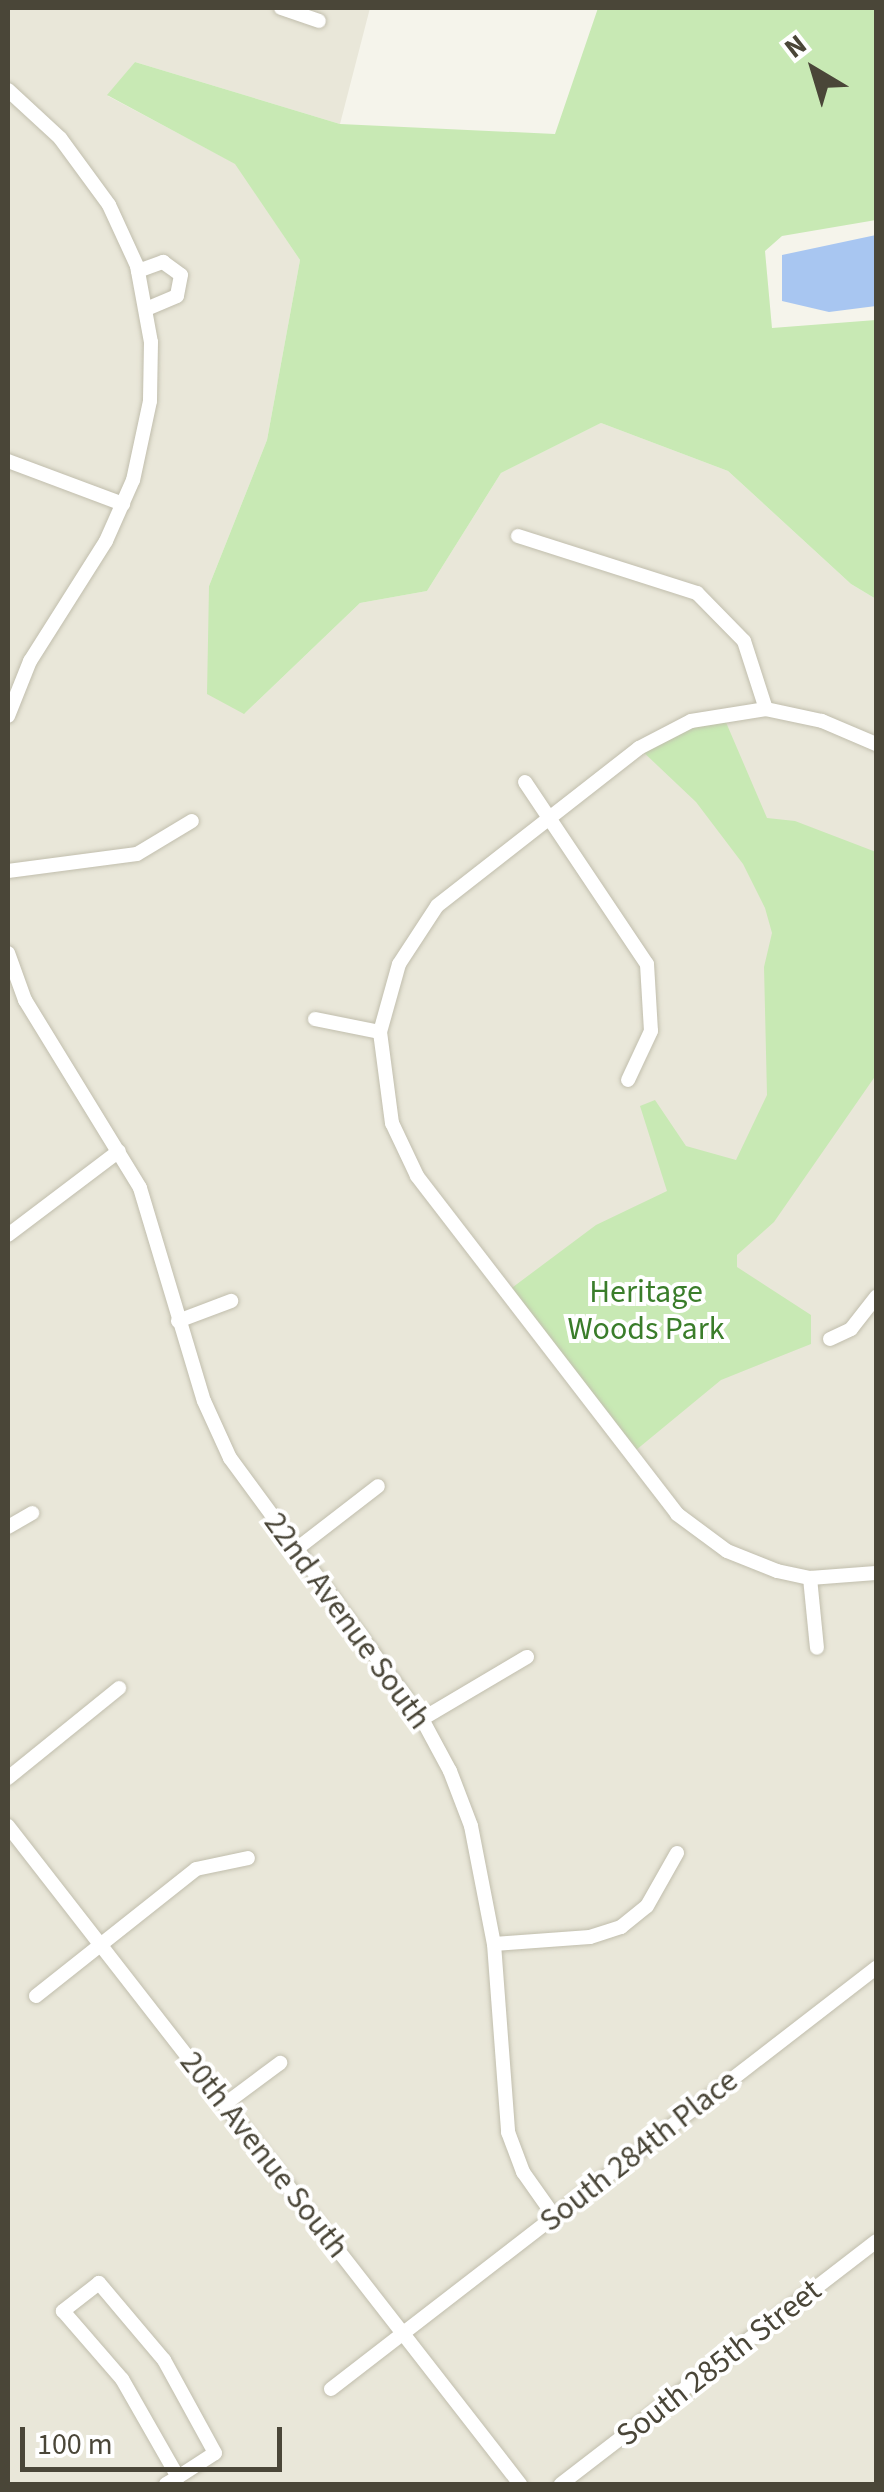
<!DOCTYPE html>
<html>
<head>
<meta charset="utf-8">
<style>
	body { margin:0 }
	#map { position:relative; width:884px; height:2492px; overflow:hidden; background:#f5f4eb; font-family:"Source Sans 3",sans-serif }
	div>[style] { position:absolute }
	.residential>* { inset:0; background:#e9e7d9 }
	.green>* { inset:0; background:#c8e9b4 }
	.water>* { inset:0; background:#a8c6f1 }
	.roads { filter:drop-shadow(0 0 2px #c1bead) drop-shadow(0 0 2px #c1bead) }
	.street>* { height:14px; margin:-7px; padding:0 7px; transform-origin:7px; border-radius:7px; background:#fff }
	span { translate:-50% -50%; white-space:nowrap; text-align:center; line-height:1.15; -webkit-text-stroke:8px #fff; paint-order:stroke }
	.park-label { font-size:32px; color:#3a7d2a }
	.street-label { font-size:32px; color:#4a4638 }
	.frame { position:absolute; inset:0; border:10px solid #4a4638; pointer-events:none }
	.north { position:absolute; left:764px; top:20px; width:100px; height:100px; -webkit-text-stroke:8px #fff; paint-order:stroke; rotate:322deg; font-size:28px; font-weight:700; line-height:40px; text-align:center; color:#4a4638 }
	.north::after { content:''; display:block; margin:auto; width:35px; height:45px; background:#4a4638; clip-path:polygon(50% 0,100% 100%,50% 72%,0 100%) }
	.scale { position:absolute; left:20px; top:2427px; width:262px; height:45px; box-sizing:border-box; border:5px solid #4a4638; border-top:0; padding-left:12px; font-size:30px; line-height:35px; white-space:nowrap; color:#4a4638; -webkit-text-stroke:8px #fff; paint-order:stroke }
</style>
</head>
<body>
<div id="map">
	<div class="residential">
		<div style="clip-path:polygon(8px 8px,370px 8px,340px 124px,135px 62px,108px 96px,236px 164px,300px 260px,267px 440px,209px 586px,245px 713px,360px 603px,427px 591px,501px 473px,601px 423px,728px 471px,851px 584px,876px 599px,876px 2484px,8px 2484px)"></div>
	</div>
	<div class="green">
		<div style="clip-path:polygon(598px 8px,876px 8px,876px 220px,782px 236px,765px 251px,772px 328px,876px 320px,876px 599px,851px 584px,728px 471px,601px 423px,501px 473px,427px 591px,360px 603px,244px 714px,207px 694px,209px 586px,267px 440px,300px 260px,235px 164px,107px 95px,135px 62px,340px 124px,555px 134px)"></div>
		<div style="clip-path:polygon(722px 713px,767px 818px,795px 821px,876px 852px,876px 1075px,774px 1222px,737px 1255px,737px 1267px,811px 1315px,811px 1344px,721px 1380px,630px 1455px,505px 1293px,596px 1225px,667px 1191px,640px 1106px,655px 1100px,686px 1146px,736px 1160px,767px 1095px,764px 967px,772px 933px,765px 908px,743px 864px,696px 802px,639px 748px)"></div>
	</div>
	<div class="water">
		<div style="clip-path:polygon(876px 235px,876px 306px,829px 312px,782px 301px,782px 255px)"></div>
	</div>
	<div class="roads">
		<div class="street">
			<div style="left:281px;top:8px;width:40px;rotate:18.9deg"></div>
			<div style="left:8px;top:90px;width:71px;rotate:42.7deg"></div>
			<div style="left:60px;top:138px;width:83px;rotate:53.8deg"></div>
			<div style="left:109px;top:205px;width:67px;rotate:65.3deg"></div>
			<div style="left:137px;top:266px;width:77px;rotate:79.6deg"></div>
			<div style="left:151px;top:342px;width:59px;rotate:91deg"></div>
			<div style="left:150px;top:401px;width:81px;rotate:102.1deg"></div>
			<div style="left:133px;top:480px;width:67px;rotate:113.9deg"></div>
			<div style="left:106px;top:541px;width:142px;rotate:122.3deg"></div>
			<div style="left:30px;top:661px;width:59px;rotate:111.8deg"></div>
			<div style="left:138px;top:271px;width:27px;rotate:-20deg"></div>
			<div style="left:163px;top:262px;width:22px;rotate:36deg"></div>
			<div style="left:181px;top:275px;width:21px;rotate:101deg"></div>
			<div style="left:177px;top:296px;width:34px;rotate:157deg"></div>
			<div style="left:8px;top:461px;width:123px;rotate:20.5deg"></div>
			<div style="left:518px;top:536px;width:188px;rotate:17.7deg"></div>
			<div style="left:697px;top:593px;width:67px;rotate:45.6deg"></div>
			<div style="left:744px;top:641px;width:71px;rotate:72.1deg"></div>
			<div style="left:876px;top:744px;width:59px;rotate:-156.9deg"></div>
			<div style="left:822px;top:721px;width:57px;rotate:-167.9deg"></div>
			<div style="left:766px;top:709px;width:76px;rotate:170.9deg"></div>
			<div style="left:691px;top:721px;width:59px;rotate:152.6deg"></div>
			<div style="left:639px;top:748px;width:256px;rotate:142deg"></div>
			<div style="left:437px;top:906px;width:69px;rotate:123.2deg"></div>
			<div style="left:399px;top:964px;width:71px;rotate:105.6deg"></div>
			<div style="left:380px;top:1032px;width:92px;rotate:82.5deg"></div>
			<div style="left:392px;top:1123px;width:59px;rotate:64.7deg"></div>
			<div style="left:417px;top:1176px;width:426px;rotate:52.4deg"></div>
			<div style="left:677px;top:1514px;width:62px;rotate:36.5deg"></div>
			<div style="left:727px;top:1551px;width:54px;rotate:21.8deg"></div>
			<div style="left:777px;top:1571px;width:34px;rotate:12deg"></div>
			<div style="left:810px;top:1578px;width:66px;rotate:-4.3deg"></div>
			<div style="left:525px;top:782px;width:219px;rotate:56.2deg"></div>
			<div style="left:647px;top:964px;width:67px;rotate:86.6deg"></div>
			<div style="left:651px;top:1031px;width:54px;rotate:115.1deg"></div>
			<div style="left:8px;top:871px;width:130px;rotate:-7.5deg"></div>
			<div style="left:137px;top:854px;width:64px;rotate:-31deg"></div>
			<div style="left:8px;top:953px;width:50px;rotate:70.1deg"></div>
			<div style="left:25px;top:1000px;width:220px;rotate:58.5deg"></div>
			<div style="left:140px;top:1188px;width:222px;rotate:73.3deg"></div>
			<div style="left:204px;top:1401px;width:63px;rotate:65.5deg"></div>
			<div style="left:230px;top:1458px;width:324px;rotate:53.7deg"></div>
			<div style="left:422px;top:1719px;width:59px;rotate:61.7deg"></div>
			<div style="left:450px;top:1771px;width:59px;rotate:69.1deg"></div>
			<div style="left:471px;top:1826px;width:120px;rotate:79deg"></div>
			<div style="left:494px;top:1944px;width:189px;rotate:85.7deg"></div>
			<div style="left:508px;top:2132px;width:43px;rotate:69.4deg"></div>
			<div style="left:523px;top:2172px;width:54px;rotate:54.8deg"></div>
			<div style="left:315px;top:1019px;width:66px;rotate:11.3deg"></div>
			<div style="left:8px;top:1235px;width:139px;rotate:-37.1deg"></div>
			<div style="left:178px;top:1321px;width:57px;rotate:-20.7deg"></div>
			<div style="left:830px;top:1339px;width:23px;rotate:-25deg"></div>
			<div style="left:851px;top:1329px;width:41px;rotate:-52deg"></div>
			<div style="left:8px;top:1527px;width:28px;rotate:-30deg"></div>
			<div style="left:294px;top:1551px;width:106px;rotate:-37.7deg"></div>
			<div style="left:810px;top:1578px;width:70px;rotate:84.3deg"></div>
			<div style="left:422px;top:1719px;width:122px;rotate:-30.6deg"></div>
			<div style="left:8px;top:1778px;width:143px;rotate:-39deg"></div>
			<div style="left:8px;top:1826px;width:834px;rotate:52.11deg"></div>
			<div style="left:494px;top:1944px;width:96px;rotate:-4.2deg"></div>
			<div style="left:590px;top:1937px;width:33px;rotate:-18deg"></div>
			<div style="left:621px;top:1927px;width:33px;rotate:-39deg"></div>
			<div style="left:647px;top:1906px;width:61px;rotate:-60.5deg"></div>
			<div style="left:36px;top:1996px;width:204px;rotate:-38.4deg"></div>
			<div style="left:196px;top:1869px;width:53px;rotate:-11.9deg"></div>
			<div style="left:225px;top:2104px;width:69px;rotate:-36.7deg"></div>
			<div style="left:331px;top:2389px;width:689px;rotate:-37.69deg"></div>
			<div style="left:166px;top:2484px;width:14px;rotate:-30deg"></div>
			<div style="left:178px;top:2477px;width:44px;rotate:-33deg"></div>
			<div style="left:215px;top:2453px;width:106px;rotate:-118.7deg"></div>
			<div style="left:164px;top:2360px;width:101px;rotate:-130.2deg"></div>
			<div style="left:99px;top:2283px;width:46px;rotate:142.1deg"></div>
			<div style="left:63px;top:2311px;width:90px;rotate:49.1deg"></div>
			<div style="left:122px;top:2379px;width:113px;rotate:60.3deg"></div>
			<div style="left:561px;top:2484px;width:398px;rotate:-37.6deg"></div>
		</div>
	</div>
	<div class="park-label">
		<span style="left:646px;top:1311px">Heritage<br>Woods Park</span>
	</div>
	<div class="street-label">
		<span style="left:347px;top:1621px;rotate:54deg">22nd Avenue South</span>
		<span style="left:639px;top:2151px;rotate:-38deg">South 284th Place</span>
		<span style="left:264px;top:2155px;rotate:52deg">20th Avenue South</span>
		<span style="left:719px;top:2363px;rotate:-38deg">South 285th Street</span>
	</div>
	<div class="frame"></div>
	<div class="north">N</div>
	<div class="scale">100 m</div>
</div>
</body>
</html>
